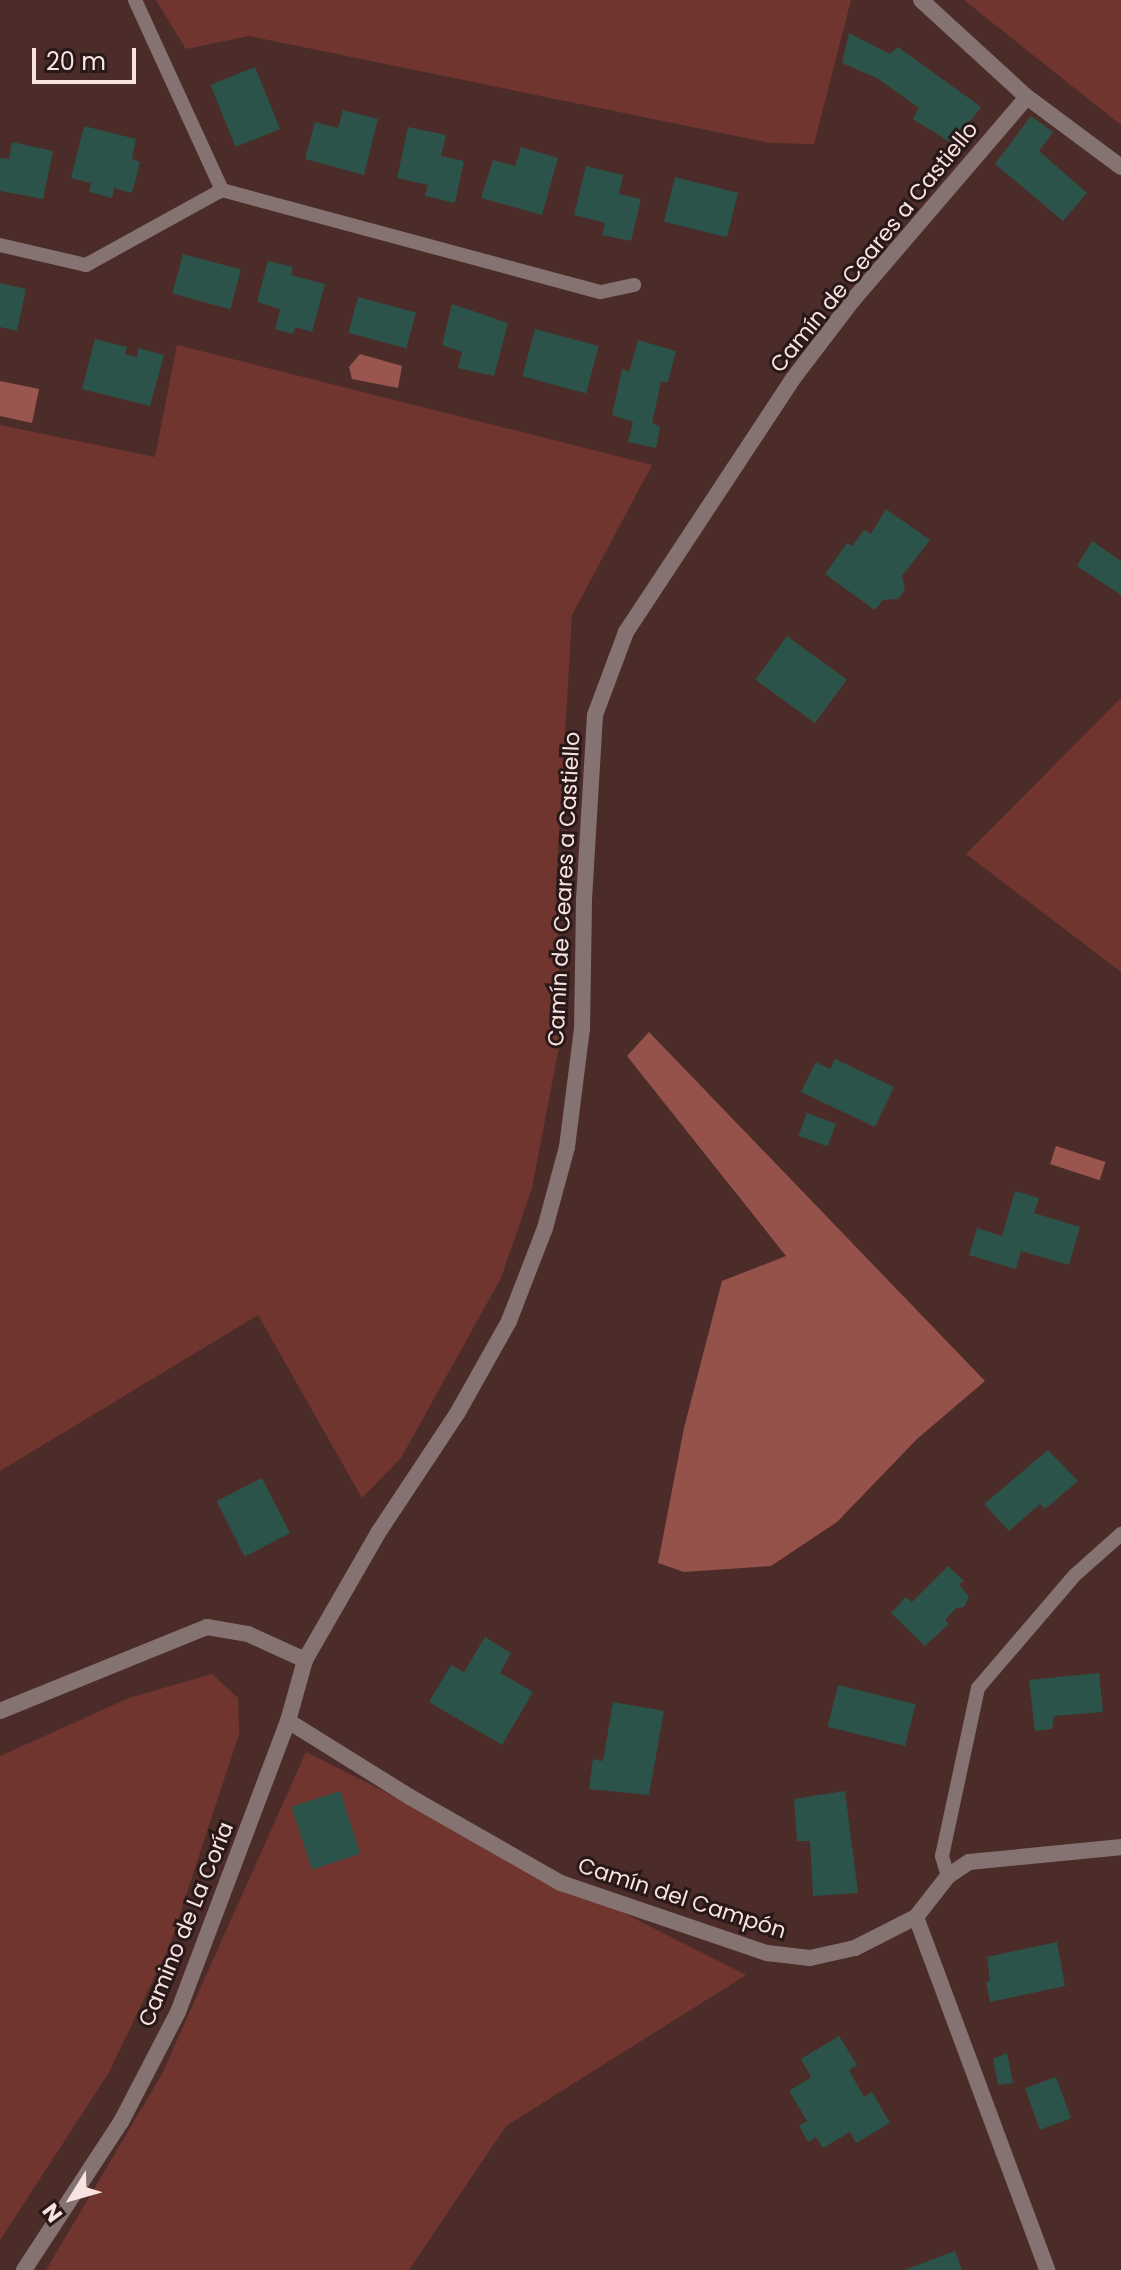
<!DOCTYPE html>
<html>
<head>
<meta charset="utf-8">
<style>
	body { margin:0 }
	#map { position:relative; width:1121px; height:2270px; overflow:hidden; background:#4c2c29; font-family:Poppins,sans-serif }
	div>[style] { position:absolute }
	.green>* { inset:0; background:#713530 }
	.forest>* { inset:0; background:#95524b }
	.water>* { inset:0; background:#99554e; transform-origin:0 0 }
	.building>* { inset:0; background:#2b534a; transform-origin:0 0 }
	.service>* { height:14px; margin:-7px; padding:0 7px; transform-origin:7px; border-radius:7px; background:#847371 }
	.minor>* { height:16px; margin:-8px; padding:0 8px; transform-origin:8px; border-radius:8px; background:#847371 }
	span { translate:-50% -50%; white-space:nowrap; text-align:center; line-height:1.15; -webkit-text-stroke:6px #281918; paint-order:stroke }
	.street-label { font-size:22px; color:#f9e3e0 }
	.north { position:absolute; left:32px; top:2158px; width:80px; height:80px; -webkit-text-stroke:6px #281918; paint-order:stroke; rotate:233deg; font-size:22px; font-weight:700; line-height:32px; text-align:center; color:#f9e3e0 }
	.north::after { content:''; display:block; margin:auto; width:28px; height:36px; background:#f9e3e0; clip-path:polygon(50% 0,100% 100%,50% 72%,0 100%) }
	.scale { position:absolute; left:32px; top:48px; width:104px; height:36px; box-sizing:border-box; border:4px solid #f9e3e0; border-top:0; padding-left:10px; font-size:24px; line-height:28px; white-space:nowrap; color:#f9e3e0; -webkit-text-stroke:6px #281918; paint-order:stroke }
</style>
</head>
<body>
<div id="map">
	<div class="green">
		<div style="clip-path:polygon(156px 0,851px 0,814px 144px,770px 143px,249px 36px,186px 49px)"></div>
		<div style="clip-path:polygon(964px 0,1121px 0,1121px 125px)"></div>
		<div style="clip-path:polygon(177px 345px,652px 465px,572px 615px,556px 885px,562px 1031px,532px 1188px,501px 1278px,401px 1458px,362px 1498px,258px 1315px,0 1471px,0 425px,155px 457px)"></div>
		<div style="clip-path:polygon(1121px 698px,1121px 972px,966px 854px)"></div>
		<div style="clip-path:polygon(212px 1674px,238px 1698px,239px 1734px,169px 1947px,108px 2074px,0 2240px,0 1756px,129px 1698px)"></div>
		<div style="clip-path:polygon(306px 1752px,746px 1975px,506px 2126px,409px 2270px,46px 2270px,162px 2074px)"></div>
	</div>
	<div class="forest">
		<div style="clip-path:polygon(649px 1032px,985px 1381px,917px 1439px,837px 1522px,771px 1566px,684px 1572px,658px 1563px,684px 1428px,722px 1281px,786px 1256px,627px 1056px)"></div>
	</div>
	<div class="water">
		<div style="clip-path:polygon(360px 354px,402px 366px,398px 388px,352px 379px,349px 367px)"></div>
		<div style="clip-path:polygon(0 381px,39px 389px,32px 423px,0 416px)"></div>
		<div style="left:1056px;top:1146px;width:52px;height:19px;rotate:18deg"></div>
	</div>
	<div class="building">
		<div style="clip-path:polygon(849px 33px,890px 54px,898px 47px,981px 107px,953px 144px,913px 119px,919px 108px,877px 78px,842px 63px)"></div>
		<div style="left:255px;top:67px;width:67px;height:48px;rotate:68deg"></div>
		<div style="clip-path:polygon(343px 110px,378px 119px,364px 175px,305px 159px,315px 122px,338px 128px)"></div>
		<div style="clip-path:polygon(1031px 116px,1053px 132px,1039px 151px,1087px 193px,1063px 221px,995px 164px)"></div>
		<div style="clip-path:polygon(84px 126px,136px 139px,132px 159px,140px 162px,132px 193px,114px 188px,112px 198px,89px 192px,91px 183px,71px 178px)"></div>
		<div style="clip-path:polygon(408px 127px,446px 135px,441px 156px,464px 161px,455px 203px,425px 196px,428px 185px,397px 178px)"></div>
		<div style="clip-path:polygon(12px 142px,53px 151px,43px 199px,0 191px,0 158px,9px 159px)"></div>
		<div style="clip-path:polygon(521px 147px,558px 158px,542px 215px,481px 198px,493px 160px,515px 166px)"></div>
		<div style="clip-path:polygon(586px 166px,623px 175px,619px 194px,641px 199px,631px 241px,602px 235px,605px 223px,574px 215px)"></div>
		<div style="left:675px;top:177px;width:65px;height:46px;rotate:14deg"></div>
		<div style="left:183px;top:254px;width:60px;height:41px;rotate:15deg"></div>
		<div style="clip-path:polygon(268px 261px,293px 267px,291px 275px,325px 284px,312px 332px,295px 327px,293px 334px,275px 329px,280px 309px,257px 302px)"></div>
		<div style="clip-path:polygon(0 283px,26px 289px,17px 331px,0 327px)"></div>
		<div style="left:358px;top:297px;width:60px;height:37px;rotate:15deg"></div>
		<div style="clip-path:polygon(452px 304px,508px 323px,494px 376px,458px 368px,462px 352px,442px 345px)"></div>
		<div style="left:535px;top:329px;width:66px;height:49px;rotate:15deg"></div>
		<div style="clip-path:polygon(95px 339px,127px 347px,125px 354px,137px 357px,138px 348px,164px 355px,150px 406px,82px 389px)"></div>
		<div style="clip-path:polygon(638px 340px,676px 351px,668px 382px,661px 382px,652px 423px,660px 427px,656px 448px,628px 442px,633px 422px,612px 415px,622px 369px,629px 372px)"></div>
		<div style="clip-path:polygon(886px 509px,930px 540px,902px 576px,905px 590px,898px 599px,883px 600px,875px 610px,825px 574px,847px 543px,852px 546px,864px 530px,871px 534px)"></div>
		<div style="clip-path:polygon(1092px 541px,1121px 561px,1121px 595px,1077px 566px)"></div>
		<div style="left:787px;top:636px;width:74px;height:54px;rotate:36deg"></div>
		<div style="clip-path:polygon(835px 1059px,894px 1087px,875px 1127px,801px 1092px,816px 1062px,830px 1069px)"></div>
		<div style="left:807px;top:1113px;width:31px;height:24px;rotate:21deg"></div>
		<div style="clip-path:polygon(1015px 1191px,1039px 1198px,1034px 1213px,1080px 1227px,1069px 1265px,1021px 1251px,1016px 1269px,969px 1255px,977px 1228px,1002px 1236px)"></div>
		<div style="clip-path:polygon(1048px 1450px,1078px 1481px,1045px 1509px,1040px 1504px,1009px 1531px,984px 1504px)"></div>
		<div style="left:262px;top:1478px;width:62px;height:51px;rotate:63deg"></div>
		<div style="clip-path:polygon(948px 1566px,964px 1581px,959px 1584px,969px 1597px,964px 1607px,956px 1608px,945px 1620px,949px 1624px,925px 1646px,891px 1613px,906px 1597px,912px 1602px)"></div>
		<div style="clip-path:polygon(485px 1637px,511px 1653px,500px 1673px,533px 1692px,502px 1745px,429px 1702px,451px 1665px,464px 1672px)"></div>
		<div style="clip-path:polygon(1099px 1673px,1103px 1712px,1054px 1716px,1052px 1729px,1035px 1731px,1029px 1680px)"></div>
		<div style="left:838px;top:1685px;width:80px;height:43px;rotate:14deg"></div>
		<div style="clip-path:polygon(613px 1702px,664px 1711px,649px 1795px,589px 1789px,593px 1759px,603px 1761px)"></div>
		<div style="left:340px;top:1791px;width:66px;height:51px;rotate:72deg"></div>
		<div style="clip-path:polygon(845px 1791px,858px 1893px,813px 1896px,810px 1841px,797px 1841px,794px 1799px)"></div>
		<div style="clip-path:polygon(1057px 1942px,1065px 1986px,990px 2002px,986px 1982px,990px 1981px,987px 1957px)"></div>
		<div style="clip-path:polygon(839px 2036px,857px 2065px,849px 2070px,864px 2097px,872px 2092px,890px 2123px,856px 2143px,850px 2132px,823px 2148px,816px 2137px,808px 2142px,799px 2126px,807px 2121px,789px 2091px,811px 2077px,801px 2059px)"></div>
		<div style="clip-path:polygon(1007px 2053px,1013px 2083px,998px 2085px,993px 2059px)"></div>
		<div style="left:1056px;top:2077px;width:44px;height:33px;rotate:70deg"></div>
		<div style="clip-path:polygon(955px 2251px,962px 2270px,904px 2270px)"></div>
	</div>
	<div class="service">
		<div style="left:135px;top:0;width:209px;rotate:65.4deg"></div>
		<div style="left:0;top:245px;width:88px;rotate:13.1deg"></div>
		<div style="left:86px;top:265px;width:155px;rotate:-28.9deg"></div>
		<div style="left:222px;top:190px;width:392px;rotate:15.1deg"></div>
		<div style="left:601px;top:292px;width:34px;rotate:-12deg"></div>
		<div style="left:948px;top:1876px;width:21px;rotate:-107deg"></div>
		<div style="left:942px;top:1856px;width:172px;rotate:-77.9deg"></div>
		<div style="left:978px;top:1688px;width:149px;rotate:-49.4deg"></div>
		<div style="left:1075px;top:1575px;width:62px;rotate:-41.7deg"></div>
	</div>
	<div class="minor">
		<div style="left:921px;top:0;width:144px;rotate:42.5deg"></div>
		<div style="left:1027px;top:97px;width:117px;rotate:36.7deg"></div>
		<div style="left:0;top:1711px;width:223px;rotate:-22.1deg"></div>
		<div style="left:207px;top:1627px;width:42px;rotate:9.7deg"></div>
		<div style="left:248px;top:1634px;width:63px;rotate:24.5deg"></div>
		<div style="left:288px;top:1721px;width:144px;rotate:31.9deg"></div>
		<div style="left:410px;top:1797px;width:174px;rotate:29.7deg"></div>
		<div style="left:561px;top:1883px;width:218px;rotate:18.8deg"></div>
		<div style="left:767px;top:1953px;width:43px;rotate:6.6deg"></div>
		<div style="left:810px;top:1958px;width:46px;rotate:-12.5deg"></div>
		<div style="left:855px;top:1948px;width:68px;rotate:-26.9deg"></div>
		<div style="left:916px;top:1917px;width:52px;rotate:-52deg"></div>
		<div style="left:948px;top:1876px;width:25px;rotate:-34deg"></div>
		<div style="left:969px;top:1862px;width:153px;rotate:-5.6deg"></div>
		<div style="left:916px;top:1917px;width:377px;rotate:69.6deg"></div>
		<div style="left:24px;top:2270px;width:177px;rotate:-56.8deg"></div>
		<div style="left:121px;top:2122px;width:124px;rotate:-62.6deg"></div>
		<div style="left:178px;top:2012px;width:311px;rotate:-69.3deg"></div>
		<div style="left:288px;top:1721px;width:63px;rotate:-74.4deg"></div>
		<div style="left:305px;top:1660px;width:146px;rotate:-60.1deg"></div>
		<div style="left:378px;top:1533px;width:145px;rotate:-56.5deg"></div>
		<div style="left:458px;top:1412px;width:104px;rotate:-60.7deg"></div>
		<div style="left:509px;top:1321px;width:100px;rotate:-68.8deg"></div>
		<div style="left:545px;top:1228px;width:84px;rotate:-74.8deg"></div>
		<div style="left:567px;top:1147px;width:119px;rotate:-82.8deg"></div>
		<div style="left:582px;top:1029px;width:129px;rotate:-89.1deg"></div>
		<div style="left:584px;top:900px;width:185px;rotate:-86.6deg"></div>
		<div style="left:595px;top:715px;width:89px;rotate:-69.5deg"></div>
		<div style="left:626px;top:632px;width:302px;rotate:-56.6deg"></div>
		<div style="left:792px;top:380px;width:101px;rotate:-52.7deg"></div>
		<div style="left:853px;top:300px;width:267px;rotate:-49.4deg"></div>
	</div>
	<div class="street-label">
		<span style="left:874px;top:247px;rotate:-51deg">Camín de Ceares a Castiello</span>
		<span style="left:564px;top:889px;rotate:-87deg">Camín de Ceares a Castiello</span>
		<span style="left:682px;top:1898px;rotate:18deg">Camín del Campón</span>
		<span style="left:186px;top:1924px;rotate:-68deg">Camino de La Coría</span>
	</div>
	<div class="north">N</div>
	<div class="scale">20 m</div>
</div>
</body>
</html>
